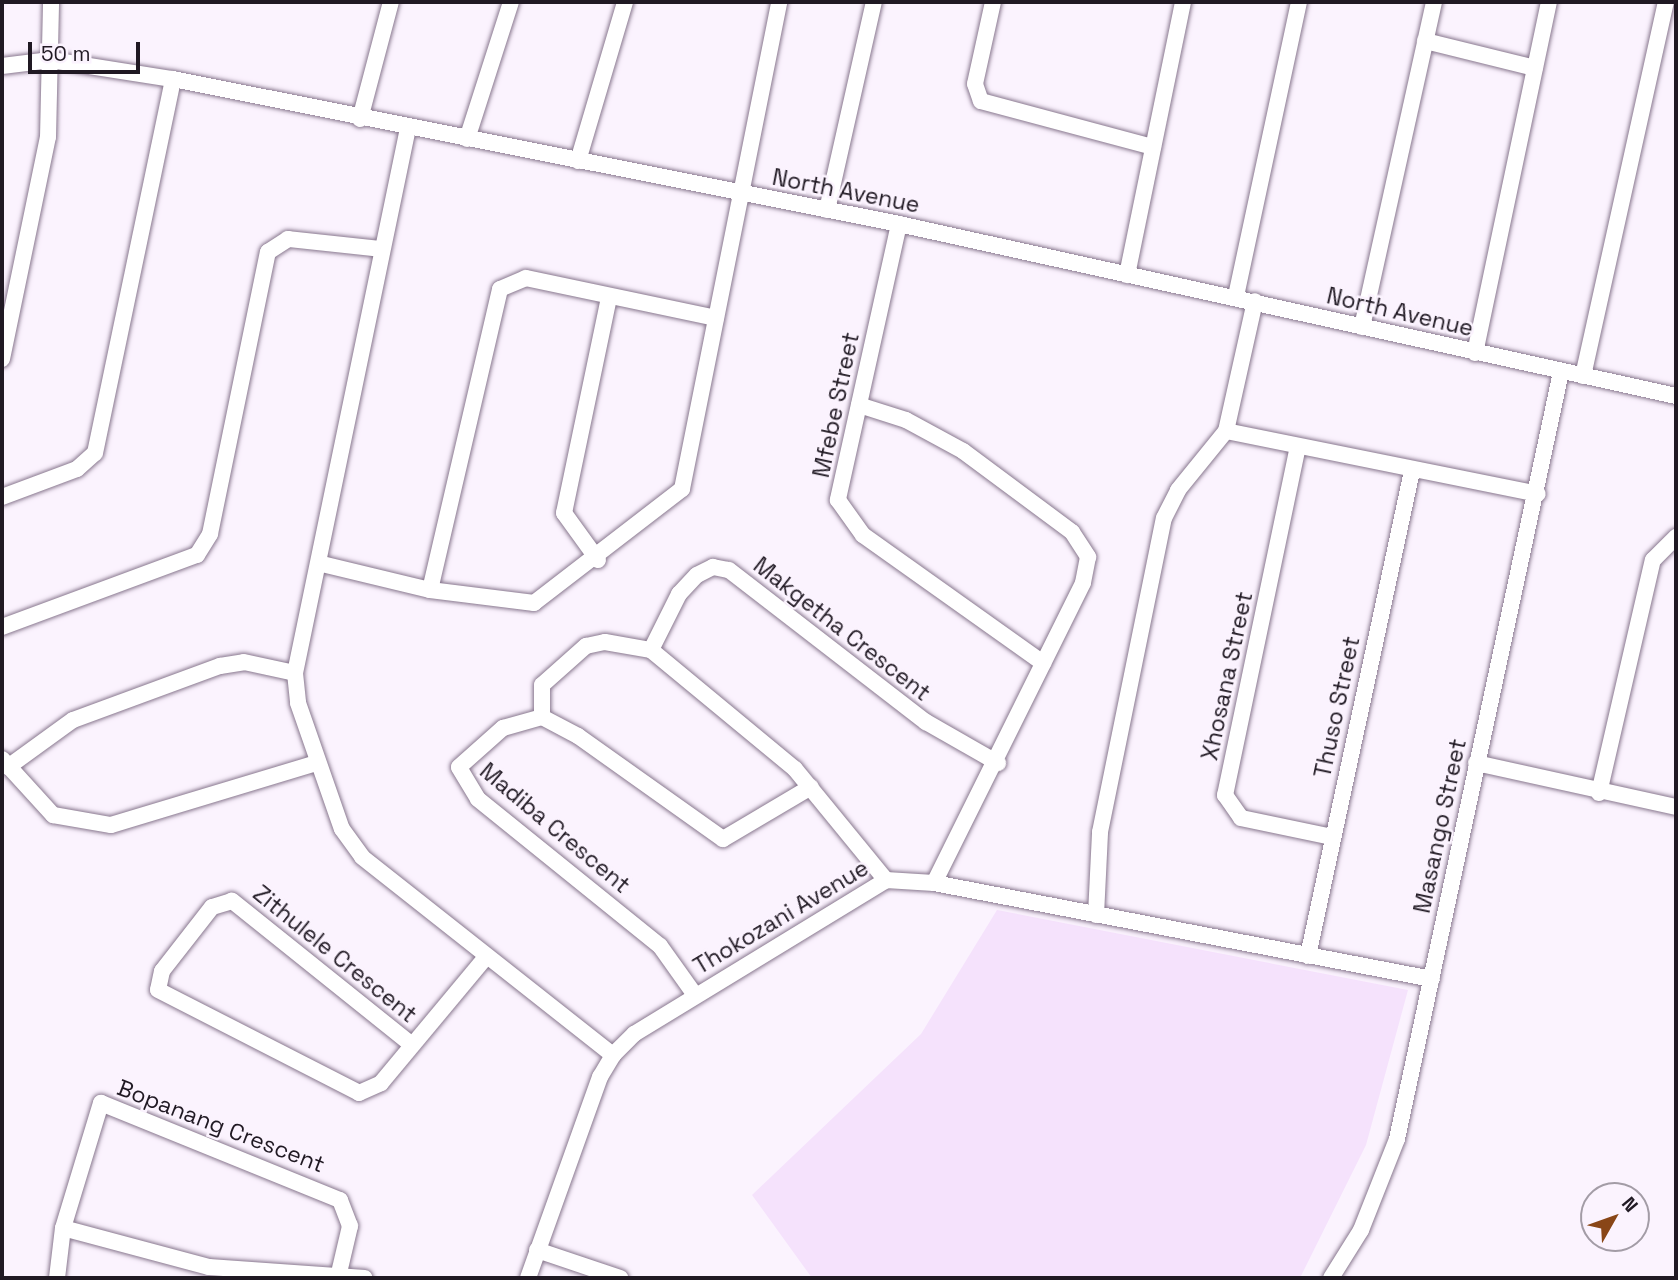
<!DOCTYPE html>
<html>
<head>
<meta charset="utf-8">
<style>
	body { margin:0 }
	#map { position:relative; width:1678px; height:1280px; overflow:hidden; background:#fbf3fe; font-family:"Space Grotesk",sans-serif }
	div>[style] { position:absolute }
	.built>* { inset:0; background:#f5e2fc }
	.roads { filter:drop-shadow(0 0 2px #88778e) drop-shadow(0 0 2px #88778e) }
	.minor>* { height:16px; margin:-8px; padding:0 8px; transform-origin:8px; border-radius:8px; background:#fff }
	span { translate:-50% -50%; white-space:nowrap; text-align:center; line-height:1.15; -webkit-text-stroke:5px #fbf3fe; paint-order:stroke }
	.street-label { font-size:23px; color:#201923 }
	.frame { position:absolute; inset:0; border:4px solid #201923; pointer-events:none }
	.north { position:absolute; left:1580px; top:1182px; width:70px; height:70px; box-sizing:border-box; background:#fbf3fe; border:2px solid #a39ca6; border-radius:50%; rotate:50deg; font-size:19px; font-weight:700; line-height:28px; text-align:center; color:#201923 }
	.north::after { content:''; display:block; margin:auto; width:24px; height:32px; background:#894617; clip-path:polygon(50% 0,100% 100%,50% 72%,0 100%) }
	.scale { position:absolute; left:28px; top:42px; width:112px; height:32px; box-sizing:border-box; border:4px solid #201923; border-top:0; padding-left:9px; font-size:21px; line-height:24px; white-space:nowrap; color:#201923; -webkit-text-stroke:5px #fbf3fe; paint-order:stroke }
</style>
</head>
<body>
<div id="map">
	<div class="built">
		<div style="clip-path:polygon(997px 910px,1408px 990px,1366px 1145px,1300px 1278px,812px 1278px,752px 1195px,921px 1034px)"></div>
	</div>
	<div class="roads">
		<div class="minor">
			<div style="left:993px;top:2px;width:84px;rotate:102.4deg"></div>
			<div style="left:975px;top:84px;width:18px;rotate:71deg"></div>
			<div style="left:981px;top:101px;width:178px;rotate:15deg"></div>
			<div style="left:1425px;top:41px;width:113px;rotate:13.8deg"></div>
			<div style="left:2px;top:66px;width:49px;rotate:-7deg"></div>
			<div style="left:51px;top:60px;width:123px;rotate:8.9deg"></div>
			<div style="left:173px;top:79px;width:740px;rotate:11.29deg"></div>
			<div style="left:899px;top:224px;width:796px;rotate:12.48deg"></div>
			<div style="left:360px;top:119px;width:121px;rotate:-75.2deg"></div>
			<div style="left:408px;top:128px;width:557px;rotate:101.71deg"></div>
			<div style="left:295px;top:673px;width:30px;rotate:84deg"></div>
			<div style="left:298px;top:703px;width:133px;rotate:70.8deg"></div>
			<div style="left:342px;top:829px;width:34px;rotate:54deg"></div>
			<div style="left:362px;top:857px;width:320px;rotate:38.3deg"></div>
			<div style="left:467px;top:139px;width:144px;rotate:-72.2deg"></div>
			<div style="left:578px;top:161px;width:166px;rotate:-73.5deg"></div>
			<div style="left:827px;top:210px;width:213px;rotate:-77.3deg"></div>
			<div style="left:899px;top:224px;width:283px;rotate:102.5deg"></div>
			<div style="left:838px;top:500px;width:43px;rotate:54.5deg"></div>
			<div style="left:863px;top:535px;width:221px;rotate:35.4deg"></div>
			<div style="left:1127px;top:275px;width:279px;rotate:-78.4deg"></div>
			<div style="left:1236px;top:296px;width:301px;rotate:-77.9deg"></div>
			<div style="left:1362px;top:327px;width:333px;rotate:-77.5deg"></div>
			<div style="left:1475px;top:353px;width:359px;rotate:-78.1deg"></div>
			<div style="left:2px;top:359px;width:227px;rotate:-78.3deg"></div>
			<div style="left:48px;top:137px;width:135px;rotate:-88.7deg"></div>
			<div style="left:1583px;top:376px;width:383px;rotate:-77.5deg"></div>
			<div style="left:859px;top:405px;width:49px;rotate:17.7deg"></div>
			<div style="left:906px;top:420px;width:65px;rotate:28.5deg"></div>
			<div style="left:963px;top:451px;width:136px;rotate:36.6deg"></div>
			<div style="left:1072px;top:532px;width:30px;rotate:57deg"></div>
			<div style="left:1088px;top:557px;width:26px;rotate:101deg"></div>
			<div style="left:1083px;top:583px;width:335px;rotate:116.4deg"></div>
			<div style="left:1226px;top:431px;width:133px;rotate:-77.4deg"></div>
			<div style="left:1298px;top:446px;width:357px;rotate:101.8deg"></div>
			<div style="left:1225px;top:795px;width:28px;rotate:55deg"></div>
			<div style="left:1241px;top:818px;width:93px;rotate:11.8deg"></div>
			<div style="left:2px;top:497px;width:80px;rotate:-20.5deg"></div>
			<div style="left:77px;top:469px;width:24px;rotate:-42deg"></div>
			<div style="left:95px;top:453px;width:382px;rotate:-78.2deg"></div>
			<div style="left:598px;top:560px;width:58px;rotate:-125.9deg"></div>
			<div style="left:564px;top:513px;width:221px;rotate:-78.2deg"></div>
			<div style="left:322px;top:564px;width:111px;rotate:13.5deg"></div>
			<div style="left:430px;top:590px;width:105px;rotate:7.1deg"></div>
			<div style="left:534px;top:603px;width:187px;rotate:-37.6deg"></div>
			<div style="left:682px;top:489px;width:497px;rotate:-78.7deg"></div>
			<div style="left:430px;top:590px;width:309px;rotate:-76.9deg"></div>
			<div style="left:500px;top:289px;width:28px;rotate:-23deg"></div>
			<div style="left:526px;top:278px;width:194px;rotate:11.9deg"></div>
			<div style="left:2px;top:627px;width:208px;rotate:-20.3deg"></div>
			<div style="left:197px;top:555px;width:25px;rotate:-58deg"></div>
			<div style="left:210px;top:534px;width:288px;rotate:-78.4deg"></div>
			<div style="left:268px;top:252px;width:24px;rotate:-33deg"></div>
			<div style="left:288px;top:239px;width:94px;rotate:6.1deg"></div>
			<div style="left:651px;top:650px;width:63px;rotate:-63.4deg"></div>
			<div style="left:679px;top:594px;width:26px;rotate:-47deg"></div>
			<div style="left:697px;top:575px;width:18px;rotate:-27deg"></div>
			<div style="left:713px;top:567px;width:16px;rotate:11deg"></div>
			<div style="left:729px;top:570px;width:249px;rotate:37.7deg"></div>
			<div style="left:926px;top:722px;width:83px;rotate:29.7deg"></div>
			<div style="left:542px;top:717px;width:32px;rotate:-90deg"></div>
			<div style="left:542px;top:685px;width:59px;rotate:-41.6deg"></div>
			<div style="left:586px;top:646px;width:19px;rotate:-12deg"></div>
			<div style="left:605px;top:642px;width:47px;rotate:9.9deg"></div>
			<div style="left:651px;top:650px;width:187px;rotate:39.6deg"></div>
			<div style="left:795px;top:769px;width:144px;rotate:50.7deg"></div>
			<div style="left:2px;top:759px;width:76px;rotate:47.7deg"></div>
			<div style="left:53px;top:815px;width:59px;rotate:9.8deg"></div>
			<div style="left:111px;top:825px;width:215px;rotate:-16.8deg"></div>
			<div style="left:1476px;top:763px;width:205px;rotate:12.4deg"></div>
			<div style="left:8px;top:767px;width:80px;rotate:-35.9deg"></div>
			<div style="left:73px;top:720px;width:157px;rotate:-20.2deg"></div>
			<div style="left:220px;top:666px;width:24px;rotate:-9deg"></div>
			<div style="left:244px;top:662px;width:52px;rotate:12.2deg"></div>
			<div style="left:1599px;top:793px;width:239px;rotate:-77deg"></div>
			<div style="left:1653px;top:560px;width:33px;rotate:-45deg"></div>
			<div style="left:1096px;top:915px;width:83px;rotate:-87.2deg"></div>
			<div style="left:1100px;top:832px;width:320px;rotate:-78.5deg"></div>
			<div style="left:1164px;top:518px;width:31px;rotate:-63deg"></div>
			<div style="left:1178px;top:490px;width:76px;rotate:-50.9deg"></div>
			<div style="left:1226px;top:431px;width:318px;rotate:11.4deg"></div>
			<div style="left:1308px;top:956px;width:498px;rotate:-77.9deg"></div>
			<div style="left:695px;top:995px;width:60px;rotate:-125.5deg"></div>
			<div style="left:660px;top:946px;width:234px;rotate:-141.1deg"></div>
			<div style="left:478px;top:799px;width:37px;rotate:-121deg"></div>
			<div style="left:459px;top:767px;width:59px;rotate:-41.6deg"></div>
			<div style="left:503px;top:728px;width:41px;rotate:-15.8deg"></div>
			<div style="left:542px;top:717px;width:41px;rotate:27.8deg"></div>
			<div style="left:578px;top:736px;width:178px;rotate:35.4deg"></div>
			<div style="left:723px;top:839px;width:102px;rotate:-30.6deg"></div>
			<div style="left:412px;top:1045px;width:231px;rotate:-141.3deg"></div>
			<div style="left:232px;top:901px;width:21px;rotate:163deg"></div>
			<div style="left:212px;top:907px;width:81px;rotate:128deg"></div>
			<div style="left:162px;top:971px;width:19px;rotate:102deg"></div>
			<div style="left:158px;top:990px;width:226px;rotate:27.1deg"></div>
			<div style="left:359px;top:1093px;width:24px;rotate:-24deg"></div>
			<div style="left:381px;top:1083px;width:163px;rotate:-50.2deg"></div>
			<div style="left:63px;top:1228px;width:151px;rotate:15deg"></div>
			<div style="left:209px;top:1267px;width:156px;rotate:4deg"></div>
			<div style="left:537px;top:1250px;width:88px;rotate:18.6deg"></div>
			<div style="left:57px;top:1278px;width:50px;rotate:-83.2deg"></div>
			<div style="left:63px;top:1228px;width:131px;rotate:-73.1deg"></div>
			<div style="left:101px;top:1103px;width:258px;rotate:22.1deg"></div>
			<div style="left:340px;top:1200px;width:28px;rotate:69deg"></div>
			<div style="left:350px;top:1226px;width:48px;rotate:103.2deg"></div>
			<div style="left:528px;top:1278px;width:214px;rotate:-70.3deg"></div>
			<div style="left:600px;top:1077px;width:26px;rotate:-59deg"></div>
			<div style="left:613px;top:1055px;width:30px;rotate:-45deg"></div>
			<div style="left:634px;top:1034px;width:295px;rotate:-31.4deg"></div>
			<div style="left:886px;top:880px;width:48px;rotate:3.6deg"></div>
			<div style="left:934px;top:883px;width:507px;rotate:10.91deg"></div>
			<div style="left:1331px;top:1278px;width:57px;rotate:-58deg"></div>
			<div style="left:1361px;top:1230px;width:98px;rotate:-68.4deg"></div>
			<div style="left:1397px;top:1139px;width:784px;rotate:-77.93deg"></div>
		</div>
	</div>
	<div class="street-label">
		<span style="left:846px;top:191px;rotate:11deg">North Avenue</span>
		<span style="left:1400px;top:312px;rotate:13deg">North Avenue</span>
		<span style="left:836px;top:405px;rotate:-78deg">Mfebe Street</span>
		<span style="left:842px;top:629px;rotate:38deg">Makgetha Crescent</span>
		<span style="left:1227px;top:676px;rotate:-78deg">Xhosana Street</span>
		<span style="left:1337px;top:707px;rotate:-78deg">Thuso Street</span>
		<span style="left:1440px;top:826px;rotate:-78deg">Masango Street</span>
		<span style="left:555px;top:828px;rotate:40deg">Madiba Crescent</span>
		<span style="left:781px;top:917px;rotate:-31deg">Thokozani Avenue</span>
		<span style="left:335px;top:954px;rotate:39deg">Zithulele Crescent</span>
		<span style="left:221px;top:1126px;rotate:21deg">Bopanang Crescent</span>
	</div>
	<div class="frame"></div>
	<div class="north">N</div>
	<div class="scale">50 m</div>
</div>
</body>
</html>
